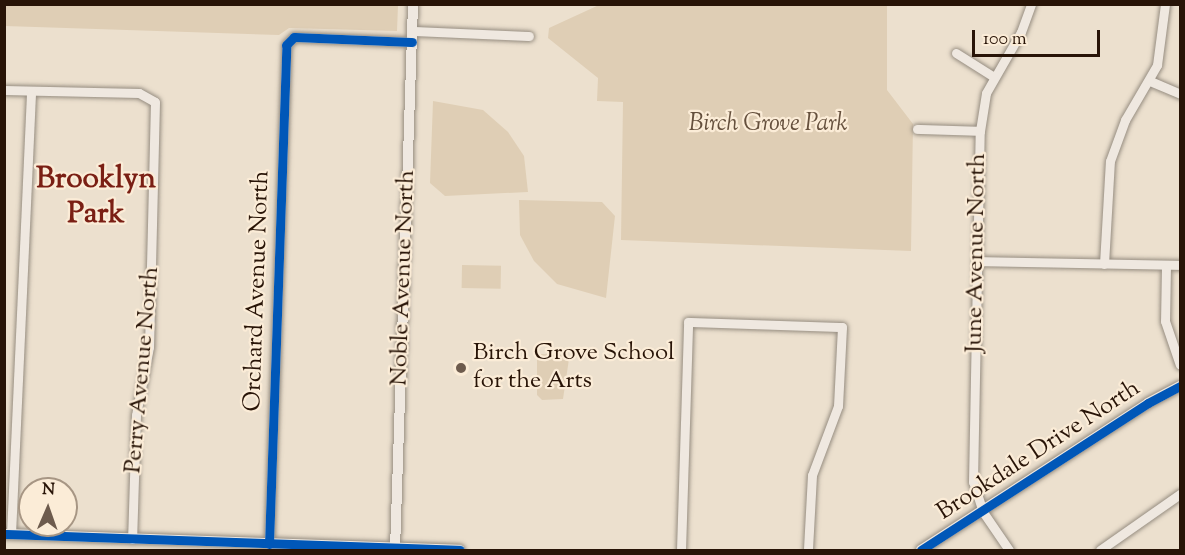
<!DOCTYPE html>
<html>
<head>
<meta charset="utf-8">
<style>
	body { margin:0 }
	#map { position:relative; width:1185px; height:555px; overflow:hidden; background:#ece0ce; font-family:"Sorts Mill Goudy",serif }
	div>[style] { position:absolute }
	.green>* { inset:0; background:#dfceb5; transform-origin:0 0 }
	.roads { filter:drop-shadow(0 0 2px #968d81) drop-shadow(0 0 2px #968d81) }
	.minor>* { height:9px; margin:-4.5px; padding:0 4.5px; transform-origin:4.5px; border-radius:4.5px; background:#efe8e0 }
	.tertiary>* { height:10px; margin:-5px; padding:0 5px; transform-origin:5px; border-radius:5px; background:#efe8e0 }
	.cycleway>* { height:9px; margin:-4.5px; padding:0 4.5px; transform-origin:4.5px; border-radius:4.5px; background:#0057b8 }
	.dots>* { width:16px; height:16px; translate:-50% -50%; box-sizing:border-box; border:3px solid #fbecd7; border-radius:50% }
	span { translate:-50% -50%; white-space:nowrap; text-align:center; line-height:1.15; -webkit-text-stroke:4.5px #fbecd7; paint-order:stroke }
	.park-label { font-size:24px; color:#65503d; font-style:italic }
	.street-label { font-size:24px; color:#281407 }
	.poi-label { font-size:24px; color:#281407 }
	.left { translate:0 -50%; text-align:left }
	.district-label { font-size:30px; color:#7a1f14; font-weight:700 }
	.frame { position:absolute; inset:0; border:6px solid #281407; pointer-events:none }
	.north { position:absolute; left:18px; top:477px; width:60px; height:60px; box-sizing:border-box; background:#fbecd7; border:2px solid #a79684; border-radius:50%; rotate:2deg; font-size:16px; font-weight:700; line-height:24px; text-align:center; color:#281407 }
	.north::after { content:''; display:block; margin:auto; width:21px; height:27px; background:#6d5b4d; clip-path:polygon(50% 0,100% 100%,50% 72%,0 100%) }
	.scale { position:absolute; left:972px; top:30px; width:128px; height:27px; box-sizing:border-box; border:3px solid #281407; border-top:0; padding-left:8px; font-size:18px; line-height:21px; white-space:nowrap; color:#281407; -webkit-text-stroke:4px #fbecd7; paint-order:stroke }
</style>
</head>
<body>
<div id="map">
	<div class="green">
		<div style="clip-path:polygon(4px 5px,398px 5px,397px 31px,289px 28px,279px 35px,5px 26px)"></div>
		<div style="clip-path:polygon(599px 5px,887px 5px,887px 90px,913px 124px,911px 251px,621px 240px,623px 102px,597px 101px,598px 78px,548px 38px,549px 28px)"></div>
		<div style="clip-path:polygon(433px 101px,483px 110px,508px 132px,524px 156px,528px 192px,445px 196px,430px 183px)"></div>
		<div style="clip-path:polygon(519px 200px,602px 202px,615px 216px,606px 298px,557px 284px,534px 261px,520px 235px)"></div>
		<div style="left:462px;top:265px;width:39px;height:23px;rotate:1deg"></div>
		<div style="clip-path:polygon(541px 354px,564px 355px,569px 359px,563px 399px,542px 400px,537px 395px,537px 357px)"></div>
	</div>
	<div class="roads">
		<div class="minor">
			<div style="left:413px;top:31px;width:116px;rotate:2.5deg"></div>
			<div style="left:956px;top:53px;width:45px;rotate:32.3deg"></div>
			<div style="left:1150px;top:81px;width:33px;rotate:23deg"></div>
			<div style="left:4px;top:90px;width:135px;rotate:1.3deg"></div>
			<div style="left:139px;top:93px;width:18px;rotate:29deg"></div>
			<div style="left:155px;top:102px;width:245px;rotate:91.4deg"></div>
			<div style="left:149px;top:347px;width:69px;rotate:100.8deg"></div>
			<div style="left:136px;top:415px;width:124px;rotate:91.8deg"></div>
			<div style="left:917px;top:129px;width:63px;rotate:1.8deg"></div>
			<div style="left:977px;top:261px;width:203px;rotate:1.1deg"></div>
			<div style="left:1104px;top:264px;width:103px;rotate:-86.7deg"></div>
			<div style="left:1110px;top:161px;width:44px;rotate:-69.9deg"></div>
			<div style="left:1125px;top:120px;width:64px;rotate:-59.8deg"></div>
			<div style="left:1157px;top:65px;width:62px;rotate:-82.5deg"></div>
			<div style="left:1166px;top:266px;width:55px;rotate:91deg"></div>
			<div style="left:1165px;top:321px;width:46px;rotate:71.2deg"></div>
			<div style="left:11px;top:534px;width:443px;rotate:-87.4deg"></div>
			<div style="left:269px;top:544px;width:499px;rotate:-88deg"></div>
			<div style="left:286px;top:45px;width:11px;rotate:-45deg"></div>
			<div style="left:294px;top:37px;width:118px;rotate:2.4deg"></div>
			<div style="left:681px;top:550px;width:228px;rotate:-88.2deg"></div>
			<div style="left:688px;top:322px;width:154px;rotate:1.9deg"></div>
			<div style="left:842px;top:327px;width:79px;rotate:92.9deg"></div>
			<div style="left:838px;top:406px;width:74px;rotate:110.6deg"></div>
			<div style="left:812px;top:475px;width:75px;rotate:93.1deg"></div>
			<div style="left:1009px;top:550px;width:46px;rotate:-124.4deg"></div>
			<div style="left:983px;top:512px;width:32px;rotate:-108deg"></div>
			<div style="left:973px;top:482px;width:351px;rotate:-88.9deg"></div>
			<div style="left:980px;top:131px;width:38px;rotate:-81deg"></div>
			<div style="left:986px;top:93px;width:70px;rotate:-60.2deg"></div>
			<div style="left:1021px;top:32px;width:30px;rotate:-70deg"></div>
			<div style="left:1100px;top:550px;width:98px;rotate:-35deg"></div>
		</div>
		<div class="tertiary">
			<div style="left:4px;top:534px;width:456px;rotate:2deg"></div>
			<div style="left:395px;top:550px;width:546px;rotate:-88.11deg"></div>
			<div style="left:921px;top:550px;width:270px;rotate:-32.9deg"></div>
			<div style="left:1148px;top:403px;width:36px;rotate:-28deg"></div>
		</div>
	</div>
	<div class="cycleway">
		<div style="left:4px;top:534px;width:456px;rotate:2deg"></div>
		<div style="left:269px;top:544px;width:499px;rotate:-88deg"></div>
		<div style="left:286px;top:45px;width:11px;rotate:-45deg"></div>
		<div style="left:294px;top:37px;width:118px;rotate:2.4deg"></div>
		<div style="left:921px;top:550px;width:270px;rotate:-32.9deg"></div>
		<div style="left:1148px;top:403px;width:36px;rotate:-28deg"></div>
	</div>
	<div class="dots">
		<div style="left:461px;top:368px;background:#6d5b4d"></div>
	</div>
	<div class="park-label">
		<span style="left:768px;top:125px">Birch Grove Park</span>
	</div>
	<div class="street-label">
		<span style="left:977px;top:253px;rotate:-89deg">June Avenue North</span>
		<span style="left:404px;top:278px;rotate:-88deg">Noble Avenue North</span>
		<span style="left:258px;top:291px;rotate:-88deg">Orchard Avenue North</span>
		<span style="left:143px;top:370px;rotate:-85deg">Perry Avenue North</span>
		<span style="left:1039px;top:451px;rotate:-33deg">Brookdale Drive North</span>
	</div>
	<div class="poi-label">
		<span class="left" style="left:473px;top:368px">Birch Grove School<br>for the Arts</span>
	</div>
	<div class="district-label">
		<span style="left:96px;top:197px">Brooklyn<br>Park</span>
	</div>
	<div class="frame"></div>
	<div class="north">N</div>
	<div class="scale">100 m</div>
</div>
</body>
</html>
